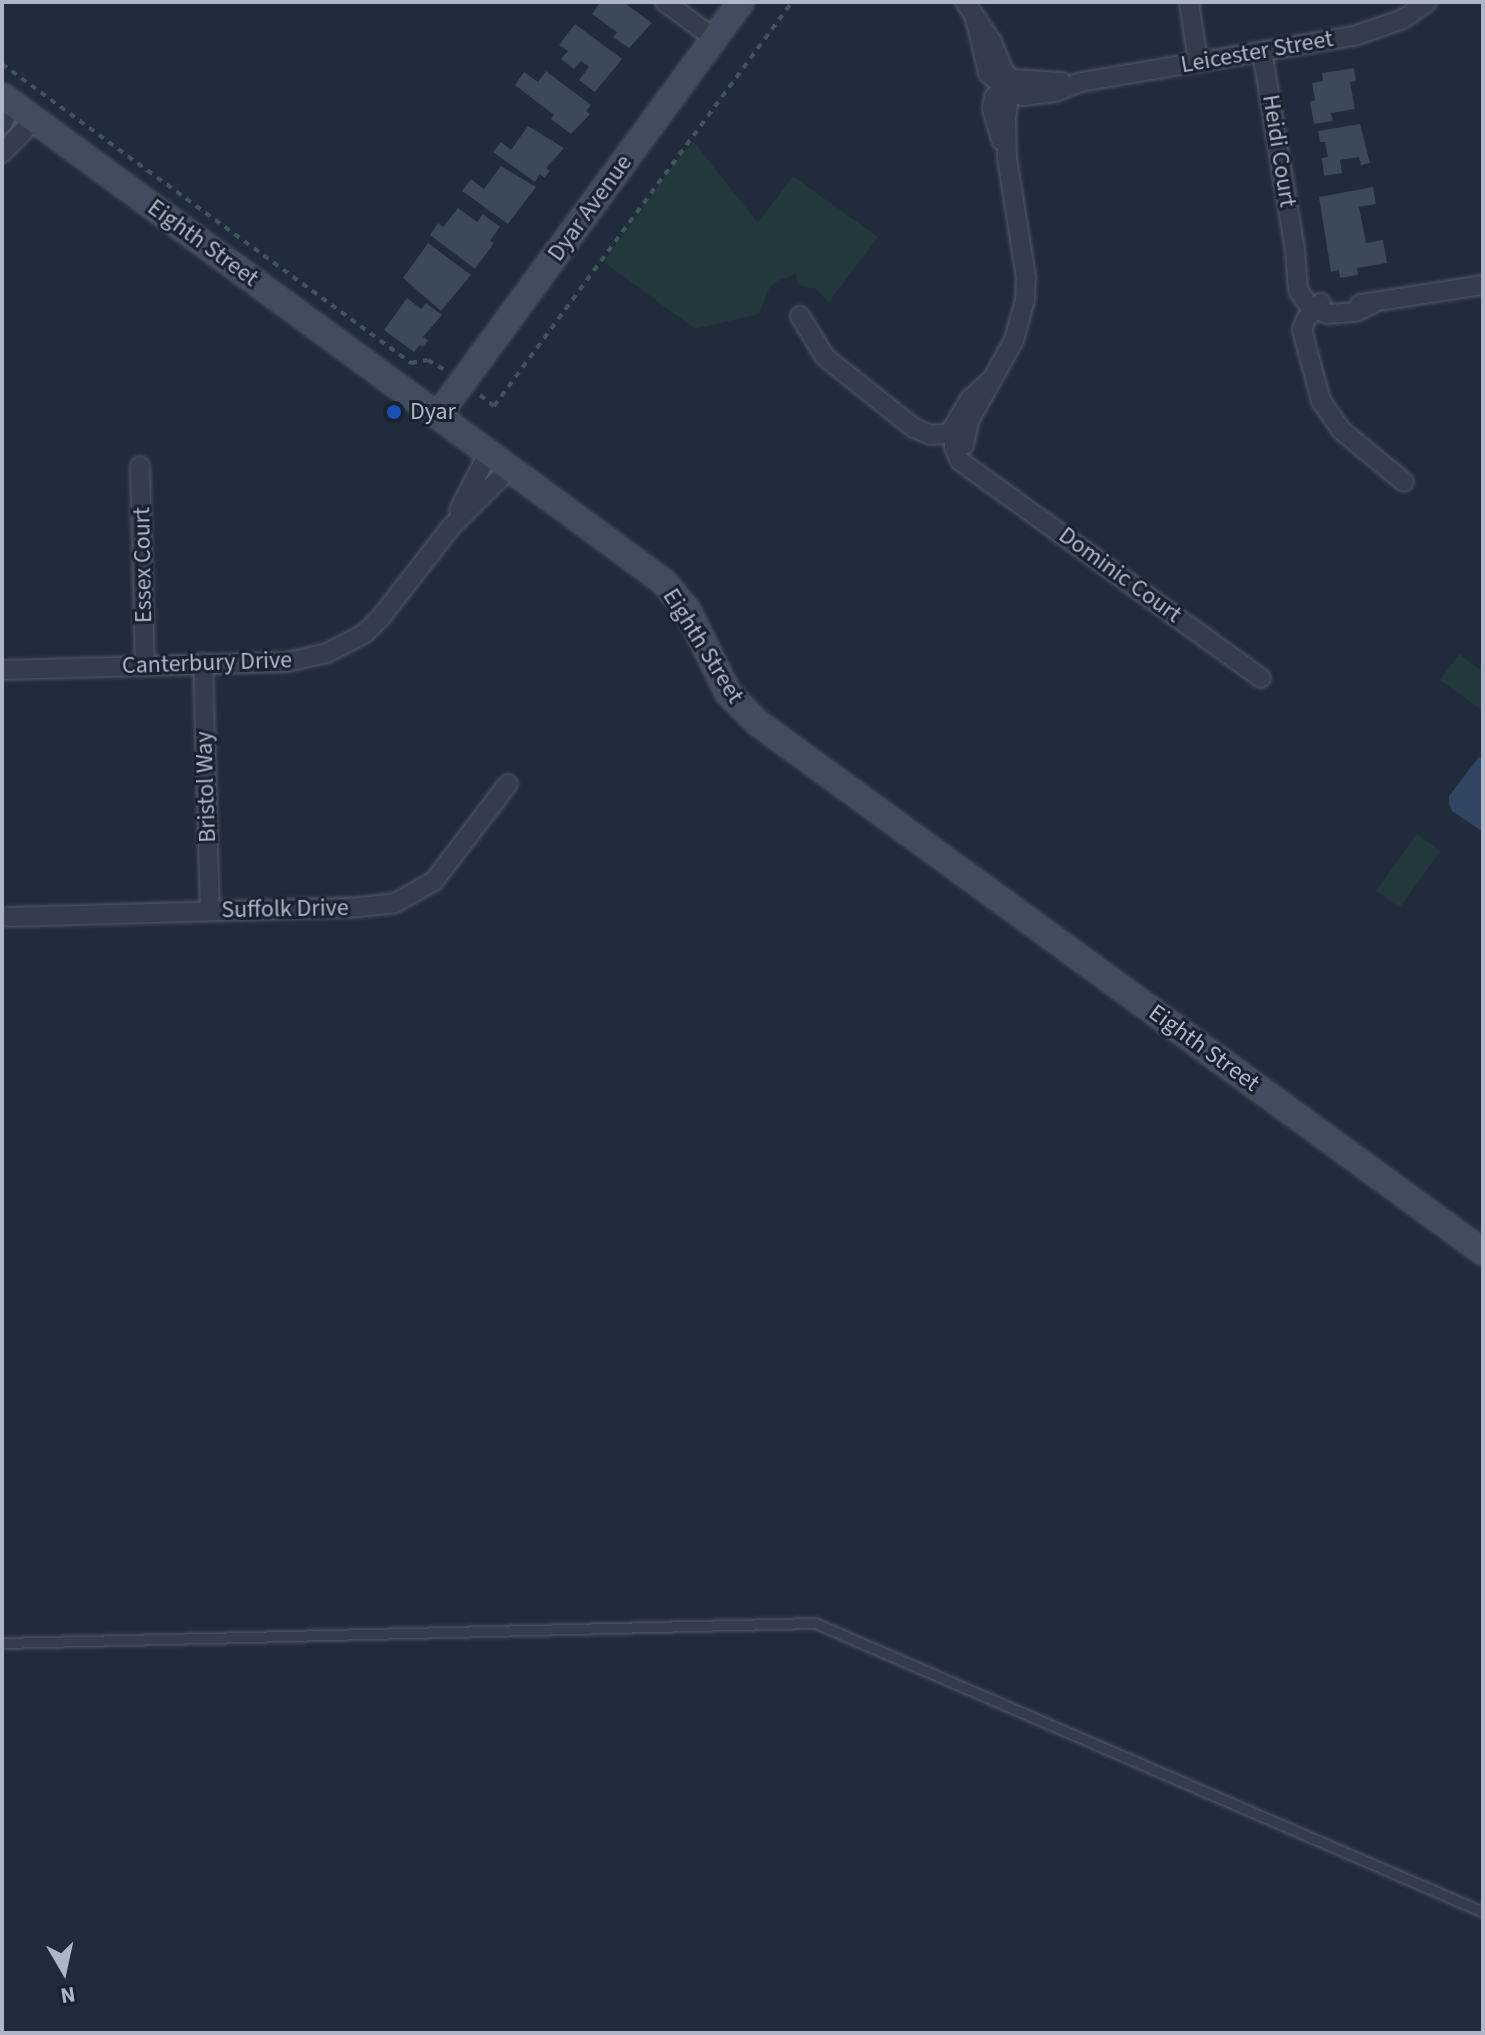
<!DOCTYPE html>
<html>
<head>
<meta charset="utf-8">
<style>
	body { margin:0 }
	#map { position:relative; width:1485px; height:2035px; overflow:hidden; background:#202b3b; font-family:"Source Sans 3",sans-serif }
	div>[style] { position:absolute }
	.green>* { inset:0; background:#22383c; transform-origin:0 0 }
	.water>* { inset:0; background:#324664 }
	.building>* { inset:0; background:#3b495b }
	.path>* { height:4px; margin-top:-2px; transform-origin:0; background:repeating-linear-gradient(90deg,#3f5559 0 6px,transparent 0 12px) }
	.roads { filter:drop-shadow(0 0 2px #515a68) drop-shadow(0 0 2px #515a68) }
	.lane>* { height:9px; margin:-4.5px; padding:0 4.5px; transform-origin:4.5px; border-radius:4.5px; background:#343d4b }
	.street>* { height:18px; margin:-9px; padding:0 9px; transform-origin:9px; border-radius:9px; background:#343d4b }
	.secondary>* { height:24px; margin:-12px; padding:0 12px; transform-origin:12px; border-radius:12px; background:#414c5e }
	.dots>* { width:22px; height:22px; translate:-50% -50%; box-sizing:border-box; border:4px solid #19222f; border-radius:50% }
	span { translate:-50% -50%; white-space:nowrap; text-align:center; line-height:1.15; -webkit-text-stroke:6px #19222f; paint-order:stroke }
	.street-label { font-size:24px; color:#aeb7c7 }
	.poi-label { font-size:24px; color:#aeb7c7 }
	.left { translate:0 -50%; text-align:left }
	.frame { position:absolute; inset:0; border:4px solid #aeb7c7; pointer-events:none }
	.north { position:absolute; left:24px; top:1931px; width:80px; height:80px; -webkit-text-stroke:6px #19222f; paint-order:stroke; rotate:171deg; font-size:22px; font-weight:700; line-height:32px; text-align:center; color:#aeb7c7 }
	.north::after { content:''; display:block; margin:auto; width:28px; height:36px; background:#aeb7c7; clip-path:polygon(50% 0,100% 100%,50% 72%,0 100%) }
</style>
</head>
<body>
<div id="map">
	<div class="green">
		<div style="clip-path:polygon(694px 142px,758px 223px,793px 176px,878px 237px,829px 302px,816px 289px,798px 285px,796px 274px,777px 281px,769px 289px,759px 314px,695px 329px,604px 262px,681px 154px)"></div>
		<div style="clip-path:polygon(1459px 654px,1483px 672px,1483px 711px,1440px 680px)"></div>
		<div style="left:1417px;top:834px;width:29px;height:70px;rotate:36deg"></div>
	</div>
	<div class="water">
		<div style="clip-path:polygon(1479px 757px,1483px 759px,1483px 829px,1480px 830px,1452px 811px,1449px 804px,1449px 796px)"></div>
	</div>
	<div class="building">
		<div style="clip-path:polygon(596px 2px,623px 2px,652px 23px,629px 48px,613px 37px,617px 32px,592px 14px,599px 4px)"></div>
		<div style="clip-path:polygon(575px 24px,622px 59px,595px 92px,579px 80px,589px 67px,581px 61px,574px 69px,561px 59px,568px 51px,559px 45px)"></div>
		<div style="clip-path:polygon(1354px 68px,1356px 81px,1350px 82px,1355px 109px,1331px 113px,1333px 121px,1314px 124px,1310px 102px,1315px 100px,1312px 83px,1323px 81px,1322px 73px)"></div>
		<div style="clip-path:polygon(546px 71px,591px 105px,586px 111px,590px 114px,571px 134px,551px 119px,554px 115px,515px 85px,524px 72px,538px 82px)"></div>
		<div style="clip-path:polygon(1360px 124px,1370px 163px,1361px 165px,1359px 157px,1340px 160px,1342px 173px,1324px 176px,1322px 158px,1328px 157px,1325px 142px,1320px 142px,1318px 131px)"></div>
		<div style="clip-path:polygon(528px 126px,564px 148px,546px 168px,550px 171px,544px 178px,540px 174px,535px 182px,493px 152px,501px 142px,511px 150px)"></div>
		<div style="clip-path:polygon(501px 166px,536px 187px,508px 224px,462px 191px,471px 179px,484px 189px)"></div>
		<div style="clip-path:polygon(1373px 187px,1376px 204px,1359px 207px,1366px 243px,1383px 240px,1387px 263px,1357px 268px,1358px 275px,1340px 278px,1339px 270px,1331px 272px,1319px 197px)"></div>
		<div style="clip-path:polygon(458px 208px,477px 222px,483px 214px,500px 227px,490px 241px,494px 243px,475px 269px,430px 235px,438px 223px,443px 227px)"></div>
		<div style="clip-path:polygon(428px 243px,471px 275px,441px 311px,403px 278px)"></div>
		<div style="clip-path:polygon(407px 298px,421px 309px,426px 303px,442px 315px,423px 337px,428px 340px,423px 347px,420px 345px,414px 352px,384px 330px)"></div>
	</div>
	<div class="path">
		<div style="left:2px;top:64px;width:507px;rotate:36.17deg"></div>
		<div style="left:411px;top:363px;width:17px;rotate:-10deg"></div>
		<div style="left:428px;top:360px;width:21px;rotate:31deg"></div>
		<div style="left:480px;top:395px;width:18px;rotate:38deg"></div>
		<div style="left:494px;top:406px;width:502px;rotate:-53.59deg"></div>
	</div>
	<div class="roads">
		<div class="lane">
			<div style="left:2px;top:1643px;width:813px;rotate:-1.41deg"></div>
			<div style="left:815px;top:1623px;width:728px;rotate:23.39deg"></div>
		</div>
		<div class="street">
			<div style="left:665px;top:2px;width:61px;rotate:36.3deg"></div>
			<div style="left:965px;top:2px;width:48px;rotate:56deg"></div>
			<div style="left:992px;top:42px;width:32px;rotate:68deg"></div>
			<div style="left:1004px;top:72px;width:11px;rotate:41deg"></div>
			<div style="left:1012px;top:79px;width:50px;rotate:3.4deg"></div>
			<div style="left:1189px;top:2px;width:61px;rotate:81.5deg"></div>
			<div style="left:975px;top:18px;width:57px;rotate:76.7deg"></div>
			<div style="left:988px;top:73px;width:30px;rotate:42deg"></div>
			<div style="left:1010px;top:93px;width:13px;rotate:13deg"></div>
			<div style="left:1023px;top:96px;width:32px;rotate:-7deg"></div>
			<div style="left:1055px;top:92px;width:28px;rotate:-21deg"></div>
			<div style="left:1081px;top:82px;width:277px;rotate:-9.6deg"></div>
			<div style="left:1354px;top:36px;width:52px;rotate:-19.1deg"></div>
			<div style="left:1403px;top:19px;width:29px;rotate:-35deg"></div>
			<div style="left:1262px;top:51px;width:202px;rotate:80.6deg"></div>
			<div style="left:1295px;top:250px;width:40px;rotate:85.7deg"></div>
			<div style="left:1298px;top:290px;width:21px;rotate:55deg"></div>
			<div style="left:1310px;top:307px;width:19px;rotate:21deg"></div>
			<div style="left:1328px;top:314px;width:27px;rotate:-4deg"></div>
			<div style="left:1355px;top:312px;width:19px;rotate:-25deg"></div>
			<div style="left:2px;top:124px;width:22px;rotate:-63deg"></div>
			<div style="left:1001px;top:140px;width:33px;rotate:-106deg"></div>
			<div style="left:992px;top:108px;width:11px;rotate:-80deg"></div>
			<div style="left:994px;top:97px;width:21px;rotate:-45deg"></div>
			<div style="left:2px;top:153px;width:46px;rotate:-45.9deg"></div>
			<div style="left:1321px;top:303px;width:22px;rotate:133deg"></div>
			<div style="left:1306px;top:319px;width:12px;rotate:110deg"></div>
			<div style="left:1302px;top:330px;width:73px;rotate:75deg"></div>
			<div style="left:1321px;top:401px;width:37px;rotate:55deg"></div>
			<div style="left:1342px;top:431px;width:80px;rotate:39.4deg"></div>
			<div style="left:1360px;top:304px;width:124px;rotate:-8.8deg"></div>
			<div style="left:800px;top:316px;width:48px;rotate:58.6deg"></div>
			<div style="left:825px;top:357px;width:114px;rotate:38.6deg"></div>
			<div style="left:914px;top:428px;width:18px;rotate:22deg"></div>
			<div style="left:931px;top:435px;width:32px;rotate:-5deg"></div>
			<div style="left:992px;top:379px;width:30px;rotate:138deg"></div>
			<div style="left:970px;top:399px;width:33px;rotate:121deg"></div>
			<div style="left:953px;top:427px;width:20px;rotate:87deg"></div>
			<div style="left:954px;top:447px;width:15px;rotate:67deg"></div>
			<div style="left:960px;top:461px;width:371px;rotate:35.8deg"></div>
			<div style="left:964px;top:445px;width:25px;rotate:-78deg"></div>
			<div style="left:969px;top:421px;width:93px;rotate:-60.9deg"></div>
			<div style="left:1014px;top:340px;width:41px;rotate:-74.6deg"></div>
			<div style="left:1025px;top:300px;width:23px;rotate:-88deg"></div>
			<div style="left:1026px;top:277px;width:121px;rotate:-99.1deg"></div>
			<div style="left:1007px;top:158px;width:40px;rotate:-91.4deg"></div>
			<div style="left:1006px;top:118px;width:35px;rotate:-82deg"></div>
			<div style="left:140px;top:466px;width:199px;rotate:88.6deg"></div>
			<div style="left:459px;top:510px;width:65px;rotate:-62.7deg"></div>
			<div style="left:203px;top:663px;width:248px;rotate:88.4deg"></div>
			<div style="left:2px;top:670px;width:285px;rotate:-1.6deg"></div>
			<div style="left:287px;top:662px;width:41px;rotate:-12.7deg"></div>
			<div style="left:327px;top:653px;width:42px;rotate:-27.2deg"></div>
			<div style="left:364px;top:634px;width:24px;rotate:-45deg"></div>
			<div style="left:381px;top:617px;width:114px;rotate:-52.1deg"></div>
			<div style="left:451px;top:527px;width:83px;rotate:-45deg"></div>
			<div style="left:8px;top:917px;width:351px;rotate:-1.6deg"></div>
			<div style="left:359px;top:907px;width:36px;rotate:-6deg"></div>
			<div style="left:395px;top:903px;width:45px;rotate:-29.4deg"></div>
			<div style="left:434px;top:881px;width:122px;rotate:-52.7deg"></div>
		</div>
		<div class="secondary">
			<div style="left:2px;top:96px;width:821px;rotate:36.28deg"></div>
			<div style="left:664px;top:582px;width:35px;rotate:50deg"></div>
			<div style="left:687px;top:609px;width:93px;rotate:64deg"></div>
			<div style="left:728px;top:693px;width:42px;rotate:45deg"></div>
			<div style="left:758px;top:723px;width:897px;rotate:36.12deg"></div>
			<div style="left:439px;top:414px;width:511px;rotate:-53.76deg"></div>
		</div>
	</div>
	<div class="dots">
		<div style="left:394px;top:412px;background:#1a4fb4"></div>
	</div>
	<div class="street-label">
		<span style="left:1257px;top:52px;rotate:-10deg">Leicester Street</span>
		<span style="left:1279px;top:151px;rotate:81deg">Heidi Court</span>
		<span style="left:590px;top:208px;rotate:-54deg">Dyar Avenue</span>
		<span style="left:203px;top:243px;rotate:36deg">Eighth Street</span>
		<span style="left:143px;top:565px;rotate:-91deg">Essex Court</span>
		<span style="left:1120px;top:575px;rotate:36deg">Dominic Court</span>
		<span style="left:703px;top:646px;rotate:58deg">Eighth Street</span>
		<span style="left:207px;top:663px;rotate:-2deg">Canterbury Drive</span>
		<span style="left:206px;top:787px;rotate:-92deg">Bristol Way</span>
		<span style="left:285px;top:909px;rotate:-1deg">Suffolk Drive</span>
		<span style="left:1204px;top:1048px;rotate:36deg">Eighth Street</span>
	</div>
	<div class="poi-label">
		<span class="left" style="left:410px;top:412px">Dyar</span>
	</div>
	<div class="frame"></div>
	<div class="north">N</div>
</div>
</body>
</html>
